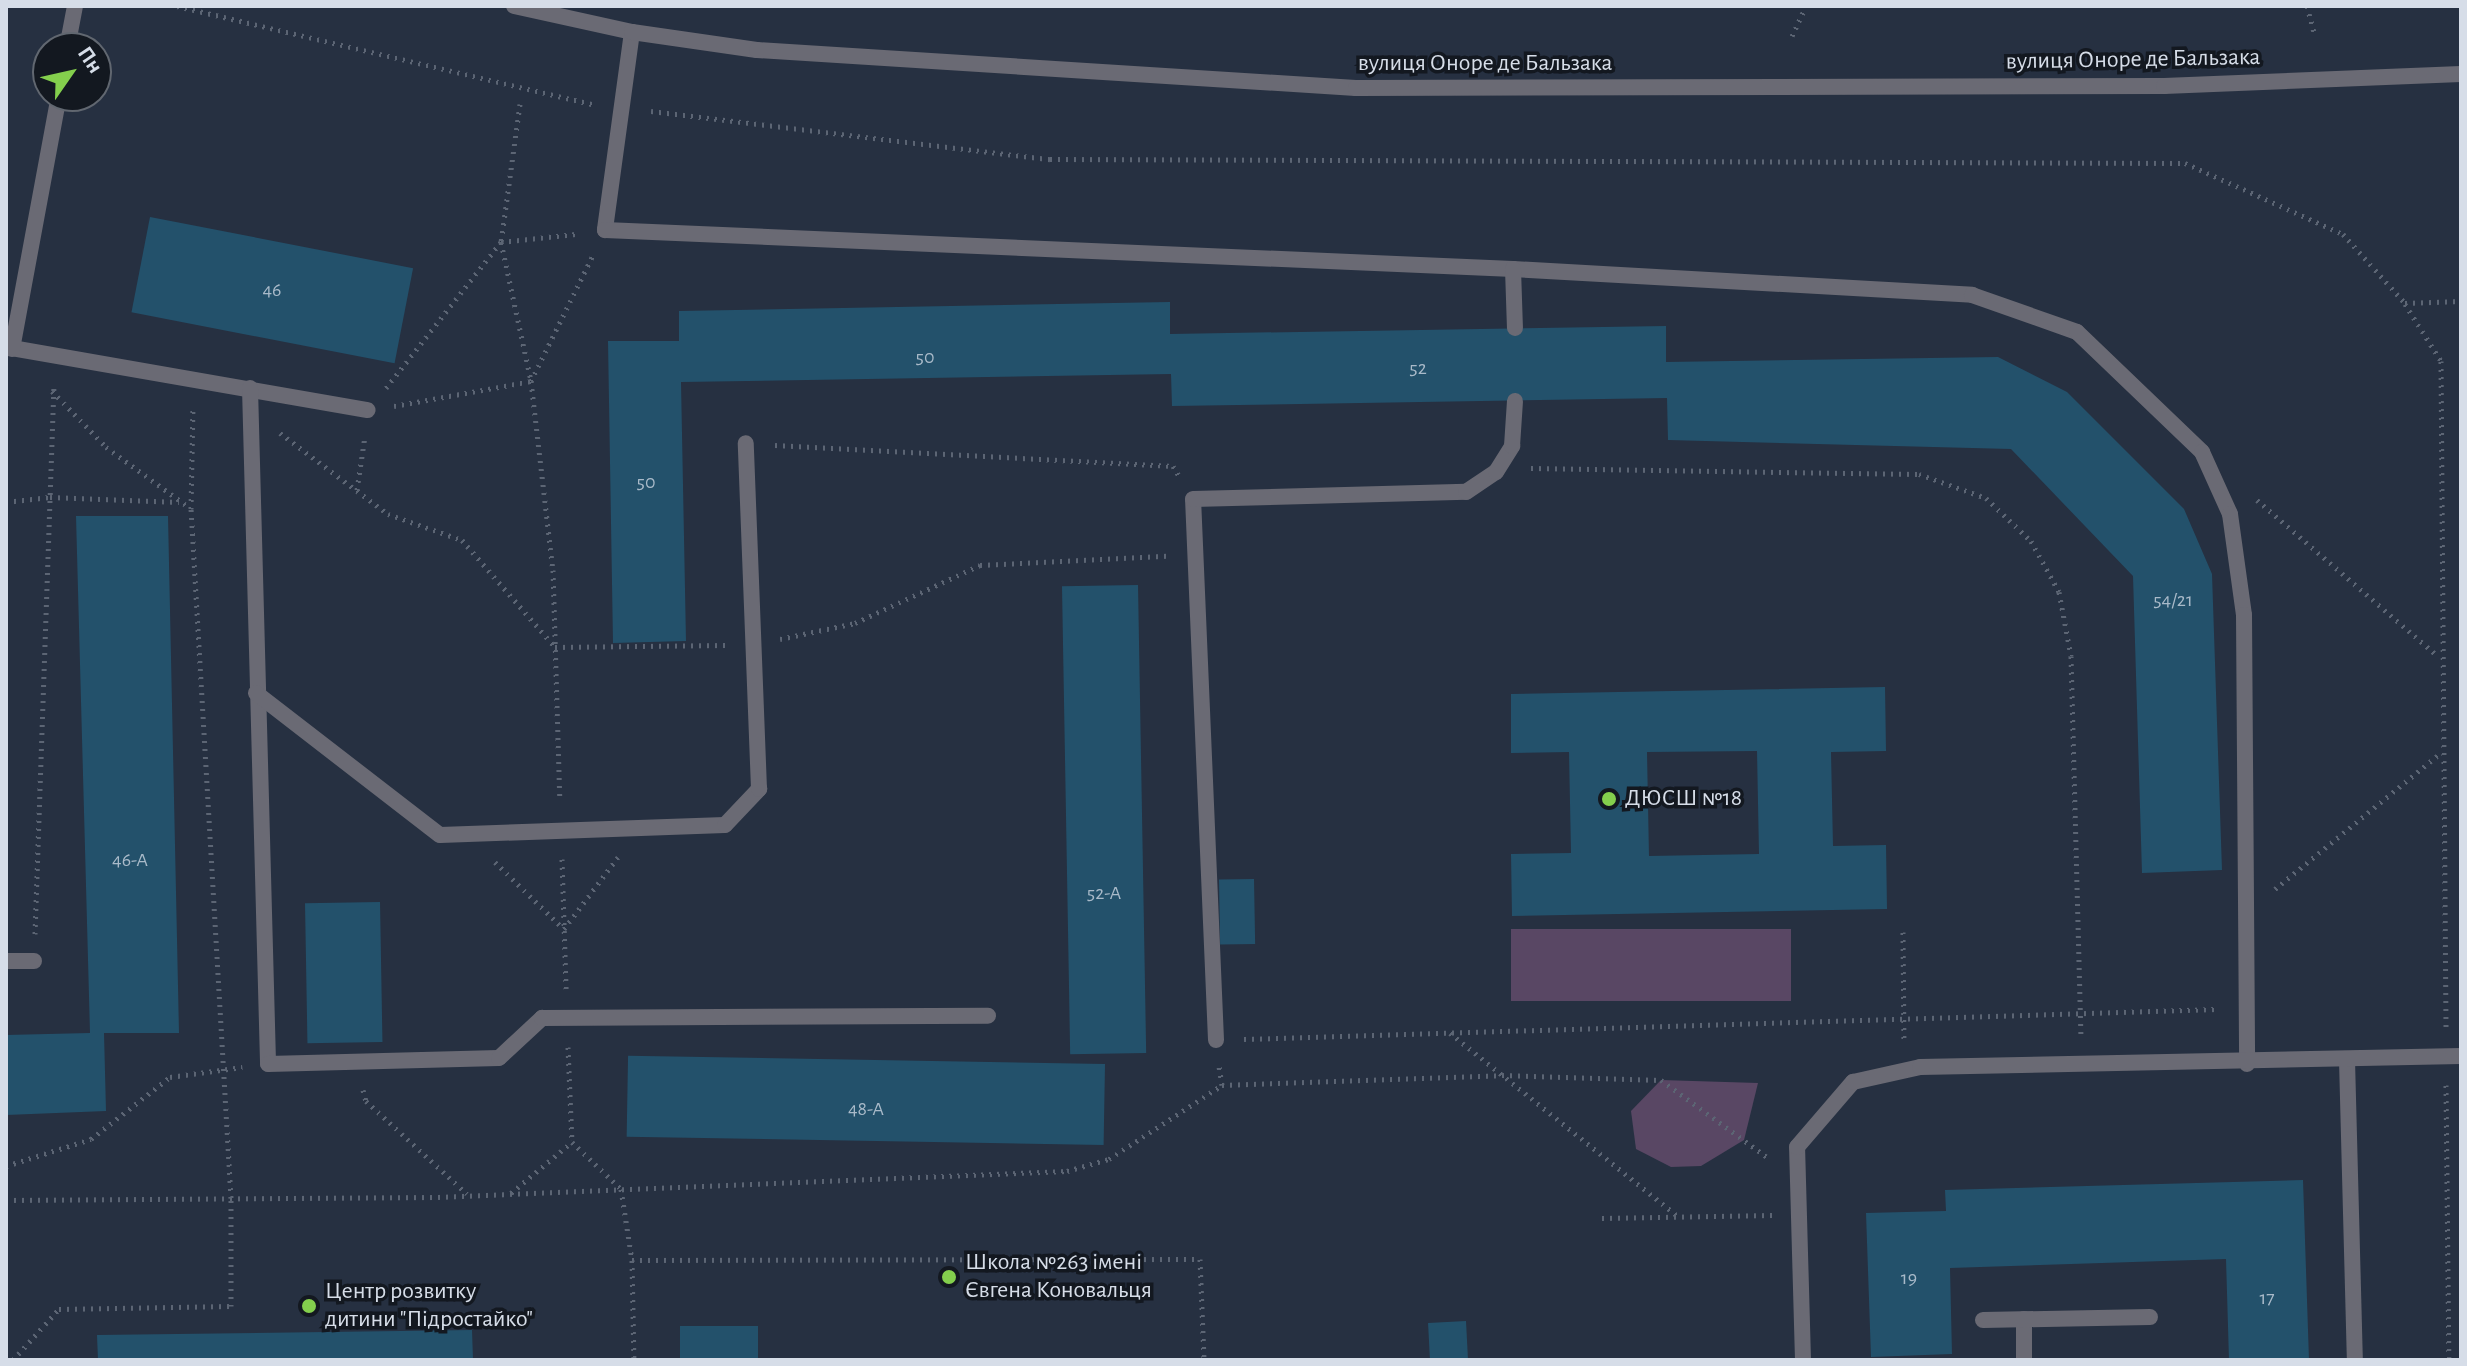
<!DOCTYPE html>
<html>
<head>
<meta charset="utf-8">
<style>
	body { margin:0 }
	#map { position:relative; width:2467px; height:1366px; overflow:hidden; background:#263041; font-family:"Alegreya Sans",sans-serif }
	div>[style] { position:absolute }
	.green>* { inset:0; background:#594764; transform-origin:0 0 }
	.building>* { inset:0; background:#23516b; transform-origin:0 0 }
	.path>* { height:5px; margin-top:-2.5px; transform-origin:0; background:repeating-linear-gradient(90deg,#5c6574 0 2px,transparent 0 8px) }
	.service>* { height:16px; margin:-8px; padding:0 8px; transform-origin:8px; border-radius:8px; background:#6a6a74 }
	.tertiary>* { height:16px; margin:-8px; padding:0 8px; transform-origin:8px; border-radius:8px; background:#6a6a74 }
	.dots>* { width:22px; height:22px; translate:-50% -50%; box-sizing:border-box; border:4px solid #131820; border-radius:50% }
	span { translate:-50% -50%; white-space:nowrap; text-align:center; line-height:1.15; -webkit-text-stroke:7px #131820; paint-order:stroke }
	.number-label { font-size:20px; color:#a9bac9 }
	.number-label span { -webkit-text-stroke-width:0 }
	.street-label { font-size:24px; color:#d6dde8 }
	.poi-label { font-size:24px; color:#d6dde8 }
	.left { translate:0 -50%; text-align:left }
	.frame { position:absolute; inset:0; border:8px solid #d6dde8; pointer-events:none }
	.north { position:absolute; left:32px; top:32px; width:80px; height:80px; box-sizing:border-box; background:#131820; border:2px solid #616770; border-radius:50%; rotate:56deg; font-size:22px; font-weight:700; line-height:32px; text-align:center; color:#d6dde8 }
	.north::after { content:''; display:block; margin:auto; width:28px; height:36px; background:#84cf4d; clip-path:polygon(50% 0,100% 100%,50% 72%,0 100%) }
</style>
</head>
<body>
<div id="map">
	<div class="green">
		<div style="left:1511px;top:929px;width:280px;height:72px"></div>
		<div style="clip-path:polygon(1661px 1080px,1758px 1083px,1744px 1140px,1701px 1166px,1671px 1167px,1636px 1149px,1631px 1111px)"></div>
	</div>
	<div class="building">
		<div style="left:150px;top:217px;width:268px;height:97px;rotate:11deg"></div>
		<div style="clip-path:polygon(1170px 302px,1170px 334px,1666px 326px,1666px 362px,1998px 357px,2067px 392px,2184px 509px,2212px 574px,2222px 870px,2142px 873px,2133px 576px,2011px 449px,1668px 440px,1667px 398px,1172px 406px,1171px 374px,681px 382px,686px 641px,613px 643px,608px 341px,679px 341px,679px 311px)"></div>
		<div style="clip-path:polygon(76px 516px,168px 516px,179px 1033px,104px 1033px,106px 1111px,6px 1115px,6px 1035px,90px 1033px)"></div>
		<div style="left:1138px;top:585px;width:468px;height:76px;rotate:89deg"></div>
		<div style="clip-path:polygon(evenodd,1885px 687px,1886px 751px,1831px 752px,1833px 846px,1886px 845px,1887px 909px,1512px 916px,1511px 854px,1571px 853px,1569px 752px,1511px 753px,1511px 694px,1885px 687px,1757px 751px,1759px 854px,1649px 856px,1647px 752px,1757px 751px)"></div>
		<div style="left:1254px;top:879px;width:65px;height:35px;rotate:89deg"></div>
		<div style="left:380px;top:902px;width:140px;height:75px;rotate:89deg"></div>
		<div style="left:1105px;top:1064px;width:81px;height:477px;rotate:91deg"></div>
		<div style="clip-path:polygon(2303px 1180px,2309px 1360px,2229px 1360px,2226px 1259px,1950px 1268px,1952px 1354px,1871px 1357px,1866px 1213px,1946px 1211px,1945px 1190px)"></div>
		<div style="left:1466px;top:1321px;width:39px;height:38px;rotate:87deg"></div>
		<div style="left:758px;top:1326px;width:34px;height:78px;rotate:90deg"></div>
		<div style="clip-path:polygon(472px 1330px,473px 1360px,98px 1360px,97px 1335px)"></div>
	</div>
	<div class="path">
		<div style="left:177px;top:6px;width:427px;rotate:13.3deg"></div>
		<div style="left:2307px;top:6px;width:27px;rotate:75deg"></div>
		<div style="left:1792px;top:36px;width:33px;rotate:-65deg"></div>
		<div style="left:520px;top:104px;width:139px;rotate:97.8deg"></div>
		<div style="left:501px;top:242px;width:142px;rotate:77.8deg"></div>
		<div style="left:531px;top:381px;width:190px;rotate:83.4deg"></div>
		<div style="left:553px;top:570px;width:231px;rotate:88.3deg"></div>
		<div style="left:651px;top:111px;width:402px;rotate:6.9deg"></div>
		<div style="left:1050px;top:159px;width:1135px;rotate:0.2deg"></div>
		<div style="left:2185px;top:163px;width:173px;rotate:24.2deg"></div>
		<div style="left:2343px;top:234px;width:93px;rotate:48.1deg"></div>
		<div style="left:2405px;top:303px;width:56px;rotate:-2deg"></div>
		<div style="left:2405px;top:304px;width:67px;rotate:57.7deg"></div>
		<div style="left:2441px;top:361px;width:666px;rotate:89.57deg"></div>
		<div style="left:386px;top:388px;width:186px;rotate:-51.8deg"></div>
		<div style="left:501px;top:242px;width:75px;rotate:-6.1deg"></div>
		<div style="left:52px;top:391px;width:78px;rotate:46deg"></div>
		<div style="left:106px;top:447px;width:104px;rotate:36deg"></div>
		<div style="left:394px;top:406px;width:139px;rotate:-10.3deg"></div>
		<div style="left:531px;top:381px;width:143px;rotate:-63.8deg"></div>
		<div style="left:280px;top:433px;width:135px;rotate:36.9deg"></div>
		<div style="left:388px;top:514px;width:78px;rotate:19.4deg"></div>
		<div style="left:462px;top:540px;width:142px;rotate:49deg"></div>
		<div style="left:555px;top:647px;width:172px;rotate:-0.7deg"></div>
		<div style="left:775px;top:445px;width:399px;rotate:3deg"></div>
		<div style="left:1173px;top:466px;width:12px;rotate:59deg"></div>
		<div style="left:1531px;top:468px;width:388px;rotate:0.9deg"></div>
		<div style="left:1919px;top:474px;width:71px;rotate:19.7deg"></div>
		<div style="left:1986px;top:498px;width:62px;rotate:43.7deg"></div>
		<div style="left:2031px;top:541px;width:58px;rotate:61.2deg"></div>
		<div style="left:2059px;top:592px;width:65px;rotate:79.4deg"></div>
		<div style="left:2071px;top:656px;width:381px;rotate:88.5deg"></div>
		<div style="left:357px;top:490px;width:55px;rotate:-81.6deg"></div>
		<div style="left:2257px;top:500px;width:239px;rotate:40.8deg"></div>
		<div style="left:6px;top:502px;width:44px;rotate:-6.5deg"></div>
		<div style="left:50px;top:497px;width:129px;rotate:2.2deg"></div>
		<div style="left:780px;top:639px;width:77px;rotate:-12deg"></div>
		<div style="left:855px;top:623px;width:138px;rotate:-24.9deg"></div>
		<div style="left:980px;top:565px;width:187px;rotate:-2.8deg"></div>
		<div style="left:562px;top:859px;width:130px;rotate:88.2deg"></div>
		<div style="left:495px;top:862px;width:96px;rotate:44.2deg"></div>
		<div style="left:564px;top:929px;width:90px;rotate:-53.1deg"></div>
		<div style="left:2275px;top:889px;width:211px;rotate:-39.4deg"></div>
		<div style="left:1903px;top:932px;width:111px;rotate:89.5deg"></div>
		<div style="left:35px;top:934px;width:549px;rotate:-88.02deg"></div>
		<div style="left:1450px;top:1033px;width:292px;rotate:38.8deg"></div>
		<div style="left:1244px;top:1039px;width:974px;rotate:-1.76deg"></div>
		<div style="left:568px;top:1047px;width:95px;rotate:87.6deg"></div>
		<div style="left:572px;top:1142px;width:68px;rotate:43.8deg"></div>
		<div style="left:621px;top:1189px;width:72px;rotate:81.2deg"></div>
		<div style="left:632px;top:1260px;width:100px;rotate:88.9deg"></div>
		<div style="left:1222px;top:1085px;width:280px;rotate:-2deg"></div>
		<div style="left:1502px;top:1075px;width:159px;rotate:1.8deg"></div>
		<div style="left:1661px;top:1080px;width:131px;rotate:36deg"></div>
		<div style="left:2446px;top:1085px;width:275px;rotate:89.4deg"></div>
		<div style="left:363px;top:1090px;width:11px;rotate:75deg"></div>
		<div style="left:366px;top:1101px;width:137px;rotate:42.6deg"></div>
		<div style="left:6px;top:1166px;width:89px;rotate:-17.6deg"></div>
		<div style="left:91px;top:1139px;width:100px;rotate:-38.1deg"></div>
		<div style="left:170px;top:1077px;width:73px;rotate:-7.9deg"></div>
		<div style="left:511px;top:1193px;width:80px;rotate:-39.9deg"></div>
		<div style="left:6px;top:1200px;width:432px;rotate:-0.4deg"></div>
		<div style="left:438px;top:1197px;width:630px;rotate:-2.37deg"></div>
		<div style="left:1067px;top:1171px;width:44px;rotate:-15.9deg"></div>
		<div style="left:1109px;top:1159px;width:135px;rotate:-33.2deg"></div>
		<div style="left:1222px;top:1085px;width:20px;rotate:-99deg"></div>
		<div style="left:1602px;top:1218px;width:171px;rotate:-1deg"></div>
		<div style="left:632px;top:1260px;width:568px;rotate:-0.1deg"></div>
		<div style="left:1200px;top:1259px;width:101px;rotate:87.7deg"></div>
		<div style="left:13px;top:1360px;width:69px;rotate:-48deg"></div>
		<div style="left:59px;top:1309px;width:172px;rotate:-1deg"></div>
		<div style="left:231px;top:1306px;width:108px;rotate:-90deg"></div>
		<div style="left:231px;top:1198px;width:690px;rotate:-93.32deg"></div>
		<div style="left:191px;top:509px;width:101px;rotate:-88.9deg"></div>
	</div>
	<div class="service">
		<div style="left:632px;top:32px;width:200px;rotate:97.8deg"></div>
		<div style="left:605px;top:230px;width:909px;rotate:2.46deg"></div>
		<div style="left:1513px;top:269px;width:460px;rotate:3.2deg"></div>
		<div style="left:1972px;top:295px;width:111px;rotate:19.4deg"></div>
		<div style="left:2077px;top:332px;width:173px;rotate:43.8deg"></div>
		<div style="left:2202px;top:452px;width:68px;rotate:65.7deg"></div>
		<div style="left:2230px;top:514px;width:102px;rotate:82.1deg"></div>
		<div style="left:2244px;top:615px;width:449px;rotate:89.6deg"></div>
		<div style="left:67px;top:48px;width:43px;rotate:-79.2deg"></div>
		<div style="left:1513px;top:269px;width:59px;rotate:88.1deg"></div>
		<div style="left:6px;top:347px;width:367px;rotate:9.9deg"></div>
		<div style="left:12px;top:349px;width:257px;rotate:-79.5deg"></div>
		<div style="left:250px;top:388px;width:676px;rotate:88.47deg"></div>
		<div style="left:268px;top:1064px;width:231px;rotate:-1.5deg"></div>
		<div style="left:499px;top:1058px;width:59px;rotate:-42.9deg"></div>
		<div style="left:542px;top:1018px;width:446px;rotate:-0.3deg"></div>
		<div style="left:256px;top:693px;width:232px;rotate:37.7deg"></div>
		<div style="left:440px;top:835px;width:285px;rotate:-2deg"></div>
		<div style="left:725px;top:825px;width:50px;rotate:-46.6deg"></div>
		<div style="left:759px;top:789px;width:346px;rotate:-92.2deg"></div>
		<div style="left:6px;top:961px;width:28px"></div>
		<div style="left:1216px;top:1040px;width:541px;rotate:-92.43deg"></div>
		<div style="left:1193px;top:499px;width:273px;rotate:-1.5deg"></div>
		<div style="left:1466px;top:492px;width:36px;rotate:-34deg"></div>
		<div style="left:1496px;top:472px;width:31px;rotate:-58deg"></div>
		<div style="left:1512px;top:446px;width:45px;rotate:-86.2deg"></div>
		<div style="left:2347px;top:1060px;width:300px;rotate:88.5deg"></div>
		<div style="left:2024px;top:1319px;width:41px;rotate:90deg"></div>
		<div style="left:1983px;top:1320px;width:167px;rotate:-1deg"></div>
		<div style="left:1803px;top:1360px;width:213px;rotate:-91.6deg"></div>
		<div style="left:1797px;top:1147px;width:86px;rotate:-49.3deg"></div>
		<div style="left:1853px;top:1082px;width:69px;rotate:-12.6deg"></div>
		<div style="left:1920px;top:1067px;width:541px;rotate:-1.16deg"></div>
	</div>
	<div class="tertiary">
		<div style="left:514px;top:6px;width:121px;rotate:12.4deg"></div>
		<div style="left:632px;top:32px;width:126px;rotate:8.2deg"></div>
		<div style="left:757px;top:50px;width:600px;rotate:3.63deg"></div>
		<div style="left:1356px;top:88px;width:808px;rotate:-0.14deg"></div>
		<div style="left:2164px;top:86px;width:297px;rotate:-2.3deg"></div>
	</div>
	<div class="dots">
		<div style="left:1609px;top:799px;background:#84cf4d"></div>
		<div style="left:949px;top:1277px;background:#84cf4d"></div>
		<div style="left:309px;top:1306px;background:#84cf4d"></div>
	</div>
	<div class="number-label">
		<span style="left:272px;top:290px">46</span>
		<span style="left:925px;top:357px">50</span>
		<span style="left:1418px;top:368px">52</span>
		<span style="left:646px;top:482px">50</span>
		<span style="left:2173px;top:600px">54/21</span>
		<span style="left:130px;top:860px">46-А</span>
		<span style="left:1104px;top:893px">52-А</span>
		<span style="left:866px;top:1109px">48-А</span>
		<span style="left:1909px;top:1278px">19</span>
		<span style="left:2267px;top:1298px">17</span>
	</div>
	<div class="street-label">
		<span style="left:2133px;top:60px;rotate:-1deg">вулиця Оноре де Бальзака</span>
		<span style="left:1485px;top:64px">вулиця Оноре де Бальзака</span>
	</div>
	<div class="poi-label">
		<span class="left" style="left:1625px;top:799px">ДЮСШ №18</span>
		<span class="left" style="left:965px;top:1277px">Школа №263 імені<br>Євгена Коновальця</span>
		<span class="left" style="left:325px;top:1306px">Центр розвитку<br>дитини "Підростайко"</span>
	</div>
	<div class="frame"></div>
	<div class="north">Пн</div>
</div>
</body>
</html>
